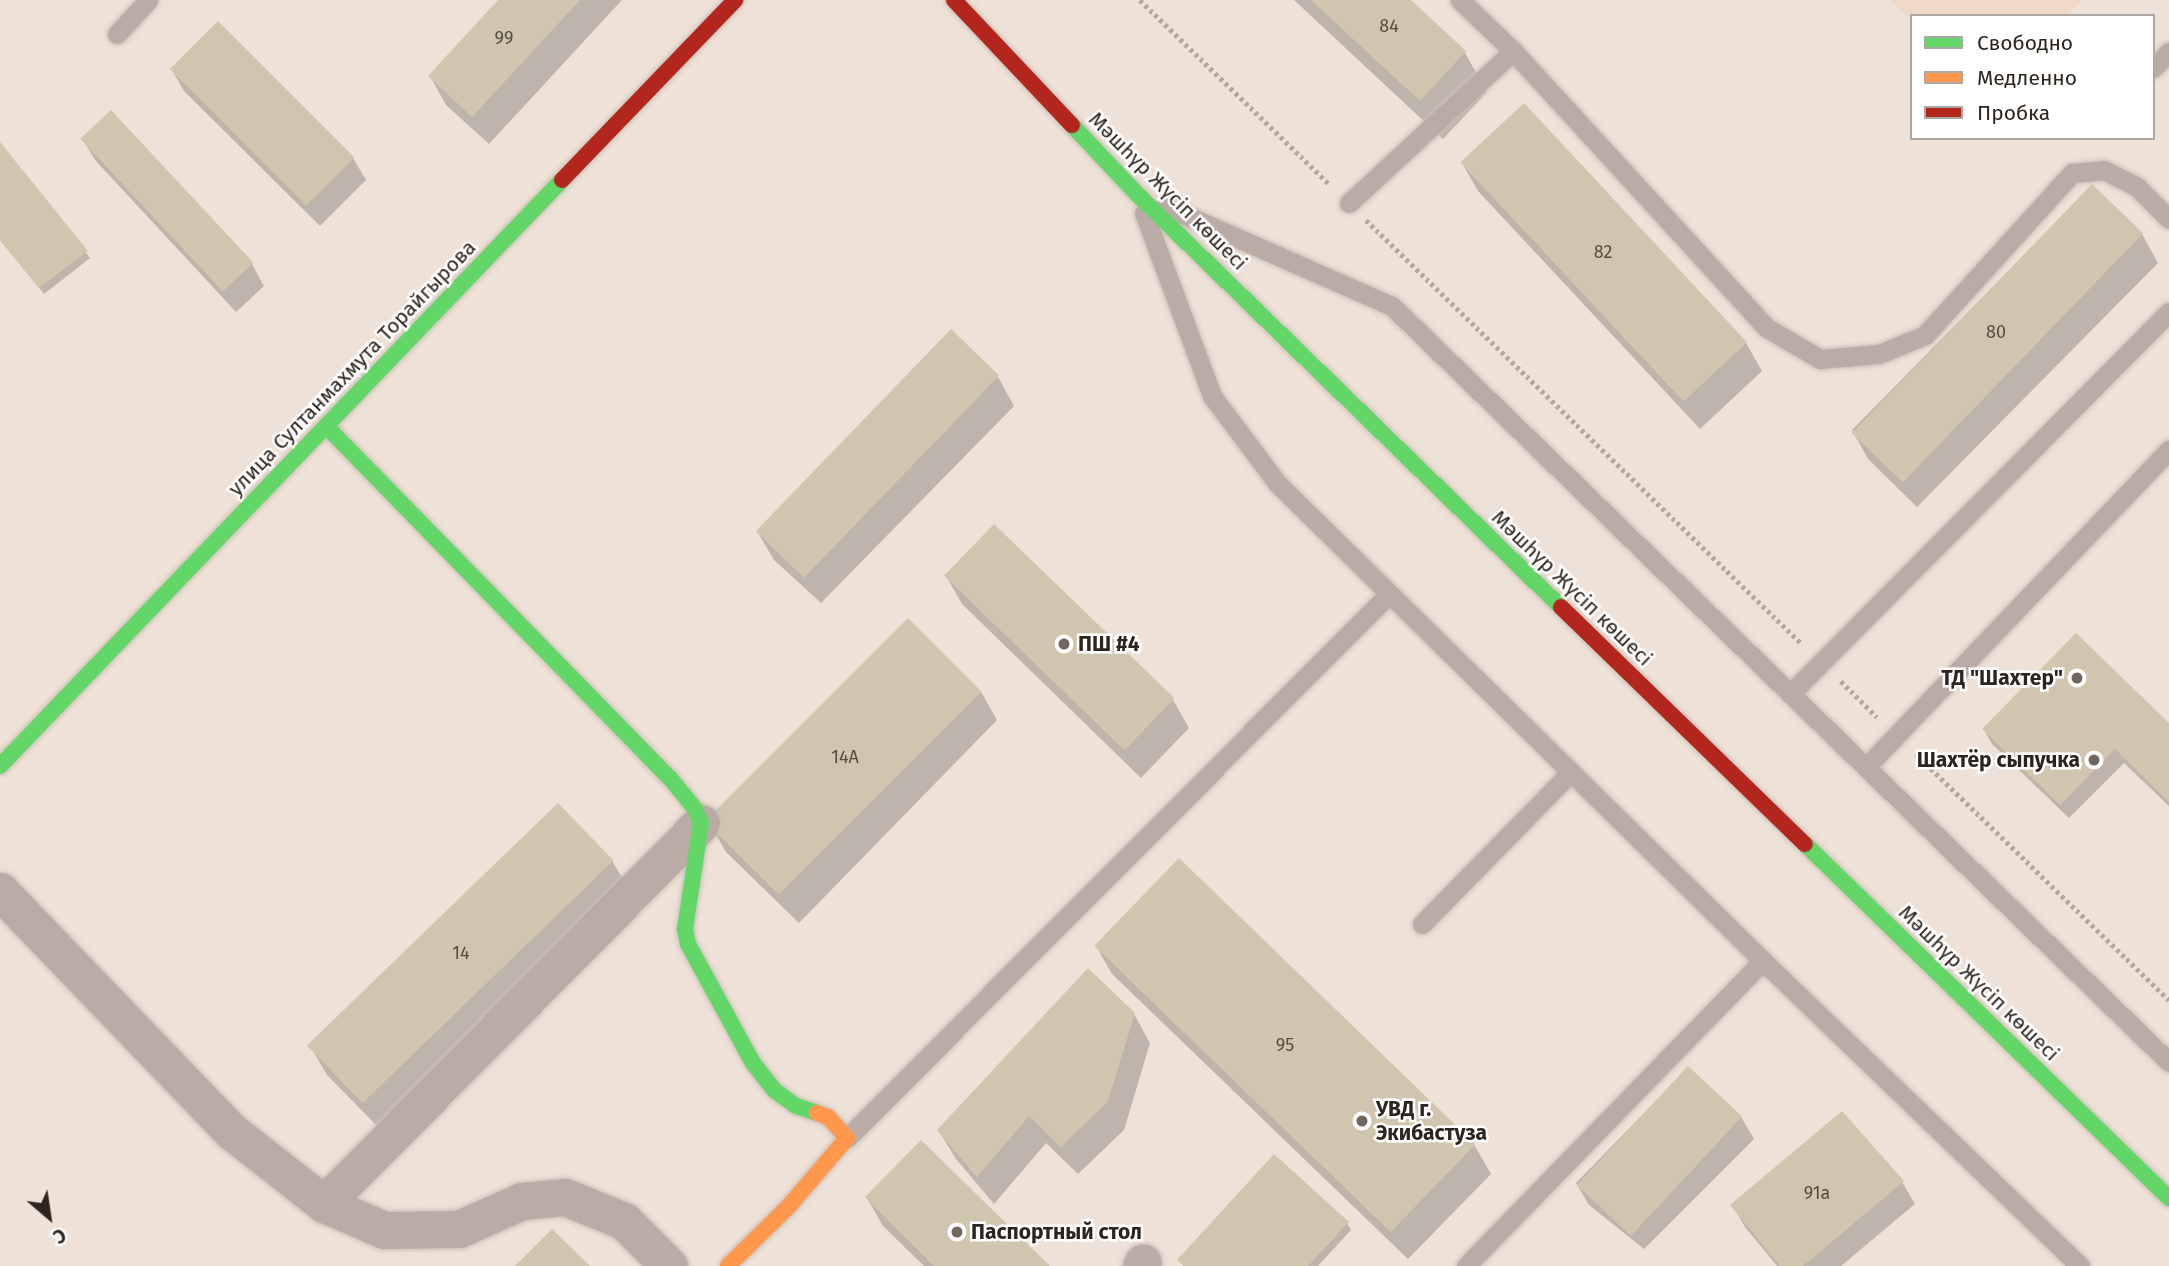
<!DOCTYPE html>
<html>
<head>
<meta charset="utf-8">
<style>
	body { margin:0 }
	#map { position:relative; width:2169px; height:1266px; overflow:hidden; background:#eee1d7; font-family:"Fira Sans",sans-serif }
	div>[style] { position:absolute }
	.built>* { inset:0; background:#f0d9c7 }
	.shadow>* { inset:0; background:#0003 }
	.building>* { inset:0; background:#d0c6af; transform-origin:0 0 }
	.path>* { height:4.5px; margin-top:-2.25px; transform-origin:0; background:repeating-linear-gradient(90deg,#b2a7a2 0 3.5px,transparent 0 7px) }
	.roads { filter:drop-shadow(0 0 2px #cac0b7) drop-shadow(0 0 2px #cac0b7) }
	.lane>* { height:19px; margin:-9.5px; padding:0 9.5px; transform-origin:9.5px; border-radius:9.5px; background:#baaba7 }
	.street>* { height:37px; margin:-18.5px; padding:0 18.5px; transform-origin:18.5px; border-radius:18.5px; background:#baaba7 }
	.fast>* { height:16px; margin:-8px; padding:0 8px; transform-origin:8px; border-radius:8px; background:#63d668 }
	.slow>* { height:16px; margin:-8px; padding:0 8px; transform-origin:8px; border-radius:8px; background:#ff974d }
	.jam>* { height:16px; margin:-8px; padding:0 8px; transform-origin:8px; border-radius:8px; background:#b3261e }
	.dots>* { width:19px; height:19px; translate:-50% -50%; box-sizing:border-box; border:4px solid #fff; border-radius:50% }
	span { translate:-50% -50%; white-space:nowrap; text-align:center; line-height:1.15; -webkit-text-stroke:5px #fff; paint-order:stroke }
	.number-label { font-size:18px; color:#564d42 }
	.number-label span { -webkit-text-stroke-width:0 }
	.street-label { font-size:21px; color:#2d251d }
	.poi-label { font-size:21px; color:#2d251d; font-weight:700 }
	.left { translate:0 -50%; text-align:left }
	.right { translate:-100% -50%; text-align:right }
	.legend { position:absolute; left:1910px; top:14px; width:245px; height:126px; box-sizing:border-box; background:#fff; border:2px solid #aba8a5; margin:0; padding:9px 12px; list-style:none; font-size:21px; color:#2d251d }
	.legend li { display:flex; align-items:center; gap:14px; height:35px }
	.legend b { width:35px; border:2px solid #aba8a5 }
	.north { position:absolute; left:14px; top:1182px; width:70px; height:70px; -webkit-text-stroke:5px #fff; paint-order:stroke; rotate:151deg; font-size:19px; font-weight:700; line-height:28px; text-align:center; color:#2d251d }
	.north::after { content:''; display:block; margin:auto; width:24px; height:32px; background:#2d251d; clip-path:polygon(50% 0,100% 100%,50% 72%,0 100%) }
</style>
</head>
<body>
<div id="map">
	<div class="built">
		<div style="clip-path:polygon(1890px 0,2082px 0,2066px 16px,1912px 16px,1912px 22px)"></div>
	</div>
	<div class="shadow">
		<div style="clip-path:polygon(501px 0,622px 0,489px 144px,446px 105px,430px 76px)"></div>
		<div style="clip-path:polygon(1294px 0,1408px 0,1465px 53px,1487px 92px,1443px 139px)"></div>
		<div style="clip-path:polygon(172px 70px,353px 158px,366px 180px,320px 226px,184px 91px)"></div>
		<div style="clip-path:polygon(110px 112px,252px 264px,264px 286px,236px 312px,95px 160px,82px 138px)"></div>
		<div style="clip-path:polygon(0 145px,90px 258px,44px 294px,0 240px)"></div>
		<div style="clip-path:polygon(1462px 163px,1746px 343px,1762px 371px,1700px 429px,1478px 191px)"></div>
		<div style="clip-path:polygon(2092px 186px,2142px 234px,2158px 263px,1917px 507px,1868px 459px,1852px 430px)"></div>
		<div style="clip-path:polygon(998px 377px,1014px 406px,821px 603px,774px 560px,757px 531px)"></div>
		<div style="clip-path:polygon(946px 576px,1173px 700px,1189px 728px,1141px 778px,962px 604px)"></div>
		<div style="clip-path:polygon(981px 692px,997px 720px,799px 923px,726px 852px,709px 823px)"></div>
		<div style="clip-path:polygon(2169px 725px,2169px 806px,2124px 763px,2069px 818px,1992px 744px,1984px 730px)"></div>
		<div style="clip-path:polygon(612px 861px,629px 889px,381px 1130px,327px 1075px,310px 1046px)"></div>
		<div style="clip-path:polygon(1179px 861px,1475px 1146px,1491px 1174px,1408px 1259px,1112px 974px,1096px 946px)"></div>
		<div style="clip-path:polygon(1134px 1014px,1150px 1043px,1124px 1130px,1078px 1174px,1046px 1143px,994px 1204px,956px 1159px,939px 1131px)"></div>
		<div style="clip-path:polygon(1688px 1068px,1741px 1117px,1754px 1139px,1644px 1249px,1589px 1205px,1576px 1183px)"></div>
		<div style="clip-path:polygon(1902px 1182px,1915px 1204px,1841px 1266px,1777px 1266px,1745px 1227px,1733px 1206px)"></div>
		<div style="clip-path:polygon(867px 1198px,1047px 1266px,924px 1266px,883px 1226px)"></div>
		<div style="clip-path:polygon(1347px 1223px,1351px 1230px,1318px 1266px,1183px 1266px,1180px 1260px)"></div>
	</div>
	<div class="building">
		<div style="clip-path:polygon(498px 0,580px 0,472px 117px,428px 76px)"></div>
		<div style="clip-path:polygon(1311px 0,1411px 0,1466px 51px,1420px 101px)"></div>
		<div style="left:218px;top:21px;width:193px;height:68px;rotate:45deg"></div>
		<div style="left:1524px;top:103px;width:327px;height:87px;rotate:47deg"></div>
		<div style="left:111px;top:110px;width:209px;height:42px;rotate:47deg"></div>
		<div style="clip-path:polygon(0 142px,88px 251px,39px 288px,0 240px)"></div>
		<div style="left:2092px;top:184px;width:71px;height:346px;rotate:44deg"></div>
		<div style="left:951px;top:329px;width:67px;height:281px;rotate:44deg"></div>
		<div style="left:994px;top:524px;width:251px;height:72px;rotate:44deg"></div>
		<div style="left:908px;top:618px;width:104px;height:287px;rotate:45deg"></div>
		<div style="clip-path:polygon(2076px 633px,2169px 723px,2169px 802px,2115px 749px,2060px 805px,1982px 729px)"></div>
		<div style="left:558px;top:803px;width:80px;height:349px;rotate:46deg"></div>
		<div style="left:1179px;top:858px;width:412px;height:122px;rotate:44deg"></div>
		<div style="clip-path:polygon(1088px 968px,1135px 1013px,1108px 1101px,1061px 1147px,1029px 1116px,977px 1177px,937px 1130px)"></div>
		<div style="left:1688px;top:1066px;width:74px;height:163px;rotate:43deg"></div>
		<div style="clip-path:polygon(1842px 1111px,1904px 1181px,1803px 1266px,1780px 1266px,1730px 1205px)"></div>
		<div style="clip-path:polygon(921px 1140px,1050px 1266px,934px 1266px,865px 1197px)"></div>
		<div style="clip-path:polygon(1274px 1154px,1349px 1222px,1308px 1266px,1184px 1266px,1177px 1260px)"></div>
		<div style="clip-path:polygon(552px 1229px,590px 1266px,515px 1266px)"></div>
	</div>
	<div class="path">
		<div style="left:1140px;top:0;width:265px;rotate:44.2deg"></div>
		<div style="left:1366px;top:220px;width:608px;rotate:44.2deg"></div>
		<div style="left:1841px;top:681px;width:51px;rotate:45deg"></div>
		<div style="left:1916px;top:754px;width:353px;rotate:44.2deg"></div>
	</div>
	<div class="roads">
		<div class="lane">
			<div style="left:1460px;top:0;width:74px;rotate:43.9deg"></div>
			<div style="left:1513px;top:51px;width:376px;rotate:47.5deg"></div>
			<div style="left:1767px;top:328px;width:61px;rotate:30.3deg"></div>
			<div style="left:1820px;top:359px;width:59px;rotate:-4.8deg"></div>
			<div style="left:1879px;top:354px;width:50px;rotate:-22.4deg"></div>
			<div style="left:1925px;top:335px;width:219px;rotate:-47.8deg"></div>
			<div style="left:2072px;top:173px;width:32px;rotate:-5deg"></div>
			<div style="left:2104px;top:170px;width:37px;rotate:27deg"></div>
			<div style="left:2137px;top:187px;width:45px;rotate:45deg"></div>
			<div style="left:117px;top:34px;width:46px;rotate:-47.6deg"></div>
			<div style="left:2153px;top:68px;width:23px;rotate:-45deg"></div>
			<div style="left:1349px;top:203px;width:224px;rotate:-42.8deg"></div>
			<div style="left:1165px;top:206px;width:248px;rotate:23.8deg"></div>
			<div style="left:1392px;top:306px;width:1084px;rotate:44.22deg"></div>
			<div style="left:1144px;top:213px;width:195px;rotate:69.6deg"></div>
			<div style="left:1212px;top:396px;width:109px;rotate:53.2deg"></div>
			<div style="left:1277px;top:483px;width:682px;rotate:44.52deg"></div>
			<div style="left:1763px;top:961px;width:440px;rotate:43.9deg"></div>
			<div style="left:1790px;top:694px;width:538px;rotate:-45.23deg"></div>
			<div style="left:1866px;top:767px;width:439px;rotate:-46.3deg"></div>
			<div style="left:1422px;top:924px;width:213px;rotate:-45.6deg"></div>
			<div style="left:847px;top:1138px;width:769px;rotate:-45.11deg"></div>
			<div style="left:1466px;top:1266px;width:426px;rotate:-45.8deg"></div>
		</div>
		<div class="street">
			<div style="left:0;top:891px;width:333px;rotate:46.1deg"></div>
			<div style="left:231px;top:1131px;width:118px;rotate:38.1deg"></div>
			<div style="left:324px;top:1204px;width:65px;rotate:23.4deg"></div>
			<div style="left:384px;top:1230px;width:75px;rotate:-0.8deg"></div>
			<div style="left:459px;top:1229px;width:69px;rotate:-24deg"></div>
			<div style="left:522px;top:1201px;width:43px;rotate:-5.3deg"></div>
			<div style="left:565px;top:1197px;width:64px;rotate:22.1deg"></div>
			<div style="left:624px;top:1221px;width:64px;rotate:45deg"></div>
			<div style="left:324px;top:1204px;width:536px;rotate:-45.3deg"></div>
			<div style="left:1141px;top:1266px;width:4px;rotate:-63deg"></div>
		</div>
		<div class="fast">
			<div style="left:1072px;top:125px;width:95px;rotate:46.7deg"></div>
			<div style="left:1137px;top:194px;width:592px;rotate:44.25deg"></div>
			<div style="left:326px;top:426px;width:492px;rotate:45.7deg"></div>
			<div style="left:670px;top:778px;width:40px;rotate:51deg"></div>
			<div style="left:695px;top:809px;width:15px;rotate:67deg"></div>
			<div style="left:701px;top:823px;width:107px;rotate:98.6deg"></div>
			<div style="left:685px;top:929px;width:15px;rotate:79deg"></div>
			<div style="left:688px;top:944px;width:136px;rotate:61.4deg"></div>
			<div style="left:753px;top:1063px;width:34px;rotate:52deg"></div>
			<div style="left:774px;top:1090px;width:27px;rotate:36deg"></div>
			<div style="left:796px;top:1106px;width:22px;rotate:18deg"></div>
			<div style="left:0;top:766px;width:812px;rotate:-46.2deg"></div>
			<div style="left:1805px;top:844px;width:508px;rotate:44.2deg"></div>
		</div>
		<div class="slow">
			<div style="left:728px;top:1266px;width:86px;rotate:-44.5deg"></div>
			<div style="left:789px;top:1206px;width:89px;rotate:-49.5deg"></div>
			<div style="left:847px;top:1138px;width:28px;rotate:-132deg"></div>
			<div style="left:828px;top:1117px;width:12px;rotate:-160deg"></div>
		</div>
		<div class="jam">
			<div style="left:954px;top:0;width:172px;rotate:46.7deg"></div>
			<div style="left:562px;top:180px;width:250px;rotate:-46.1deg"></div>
			<div style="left:1561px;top:607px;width:340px;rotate:44.2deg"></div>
		</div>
	</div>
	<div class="dots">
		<div style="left:1064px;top:644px;background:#71675e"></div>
		<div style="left:2077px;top:678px;background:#71675e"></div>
		<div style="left:2094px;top:760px;background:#71675e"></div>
		<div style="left:1362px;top:1121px;background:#71675e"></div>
		<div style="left:957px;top:1232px;background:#71675e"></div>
	</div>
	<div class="number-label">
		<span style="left:1389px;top:26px">84</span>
		<span style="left:504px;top:38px">99</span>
		<span style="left:1603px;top:252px">82</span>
		<span style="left:1996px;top:332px">80</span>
		<span style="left:845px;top:757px">14А</span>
		<span style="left:461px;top:953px">14</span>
		<span style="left:1285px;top:1045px">95</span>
		<span style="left:1817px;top:1193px">91а</span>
	</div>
	<div class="street-label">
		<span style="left:1168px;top:191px;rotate:45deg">Мәшһүр Жүсіп көшесі</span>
		<span style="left:352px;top:368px;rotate:-46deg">улица Султанмахмута Торайгырова</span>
		<span style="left:1572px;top:588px;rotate:44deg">Мәшһүр Жүсіп көшесі</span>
		<span style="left:1979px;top:983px;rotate:44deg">Мәшһүр Жүсіп көшесі</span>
	</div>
	<div class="poi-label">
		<span class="left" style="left:1078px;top:644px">ПШ #4</span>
		<span class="right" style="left:2063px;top:678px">ТД "Шахтер"</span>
		<span class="right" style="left:2080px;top:760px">Шахтёр сыпучка</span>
		<span class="left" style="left:1376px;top:1121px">УВД г.<br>Экибастуза</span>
		<span class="left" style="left:971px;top:1232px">Паспортный стол</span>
	</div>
	<ul class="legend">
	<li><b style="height:9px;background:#63d668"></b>Свободно</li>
	<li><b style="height:9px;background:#ff974d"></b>Медленно</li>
	<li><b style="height:9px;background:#b3261e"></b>Пробка</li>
	</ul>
	<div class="north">С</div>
</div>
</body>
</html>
